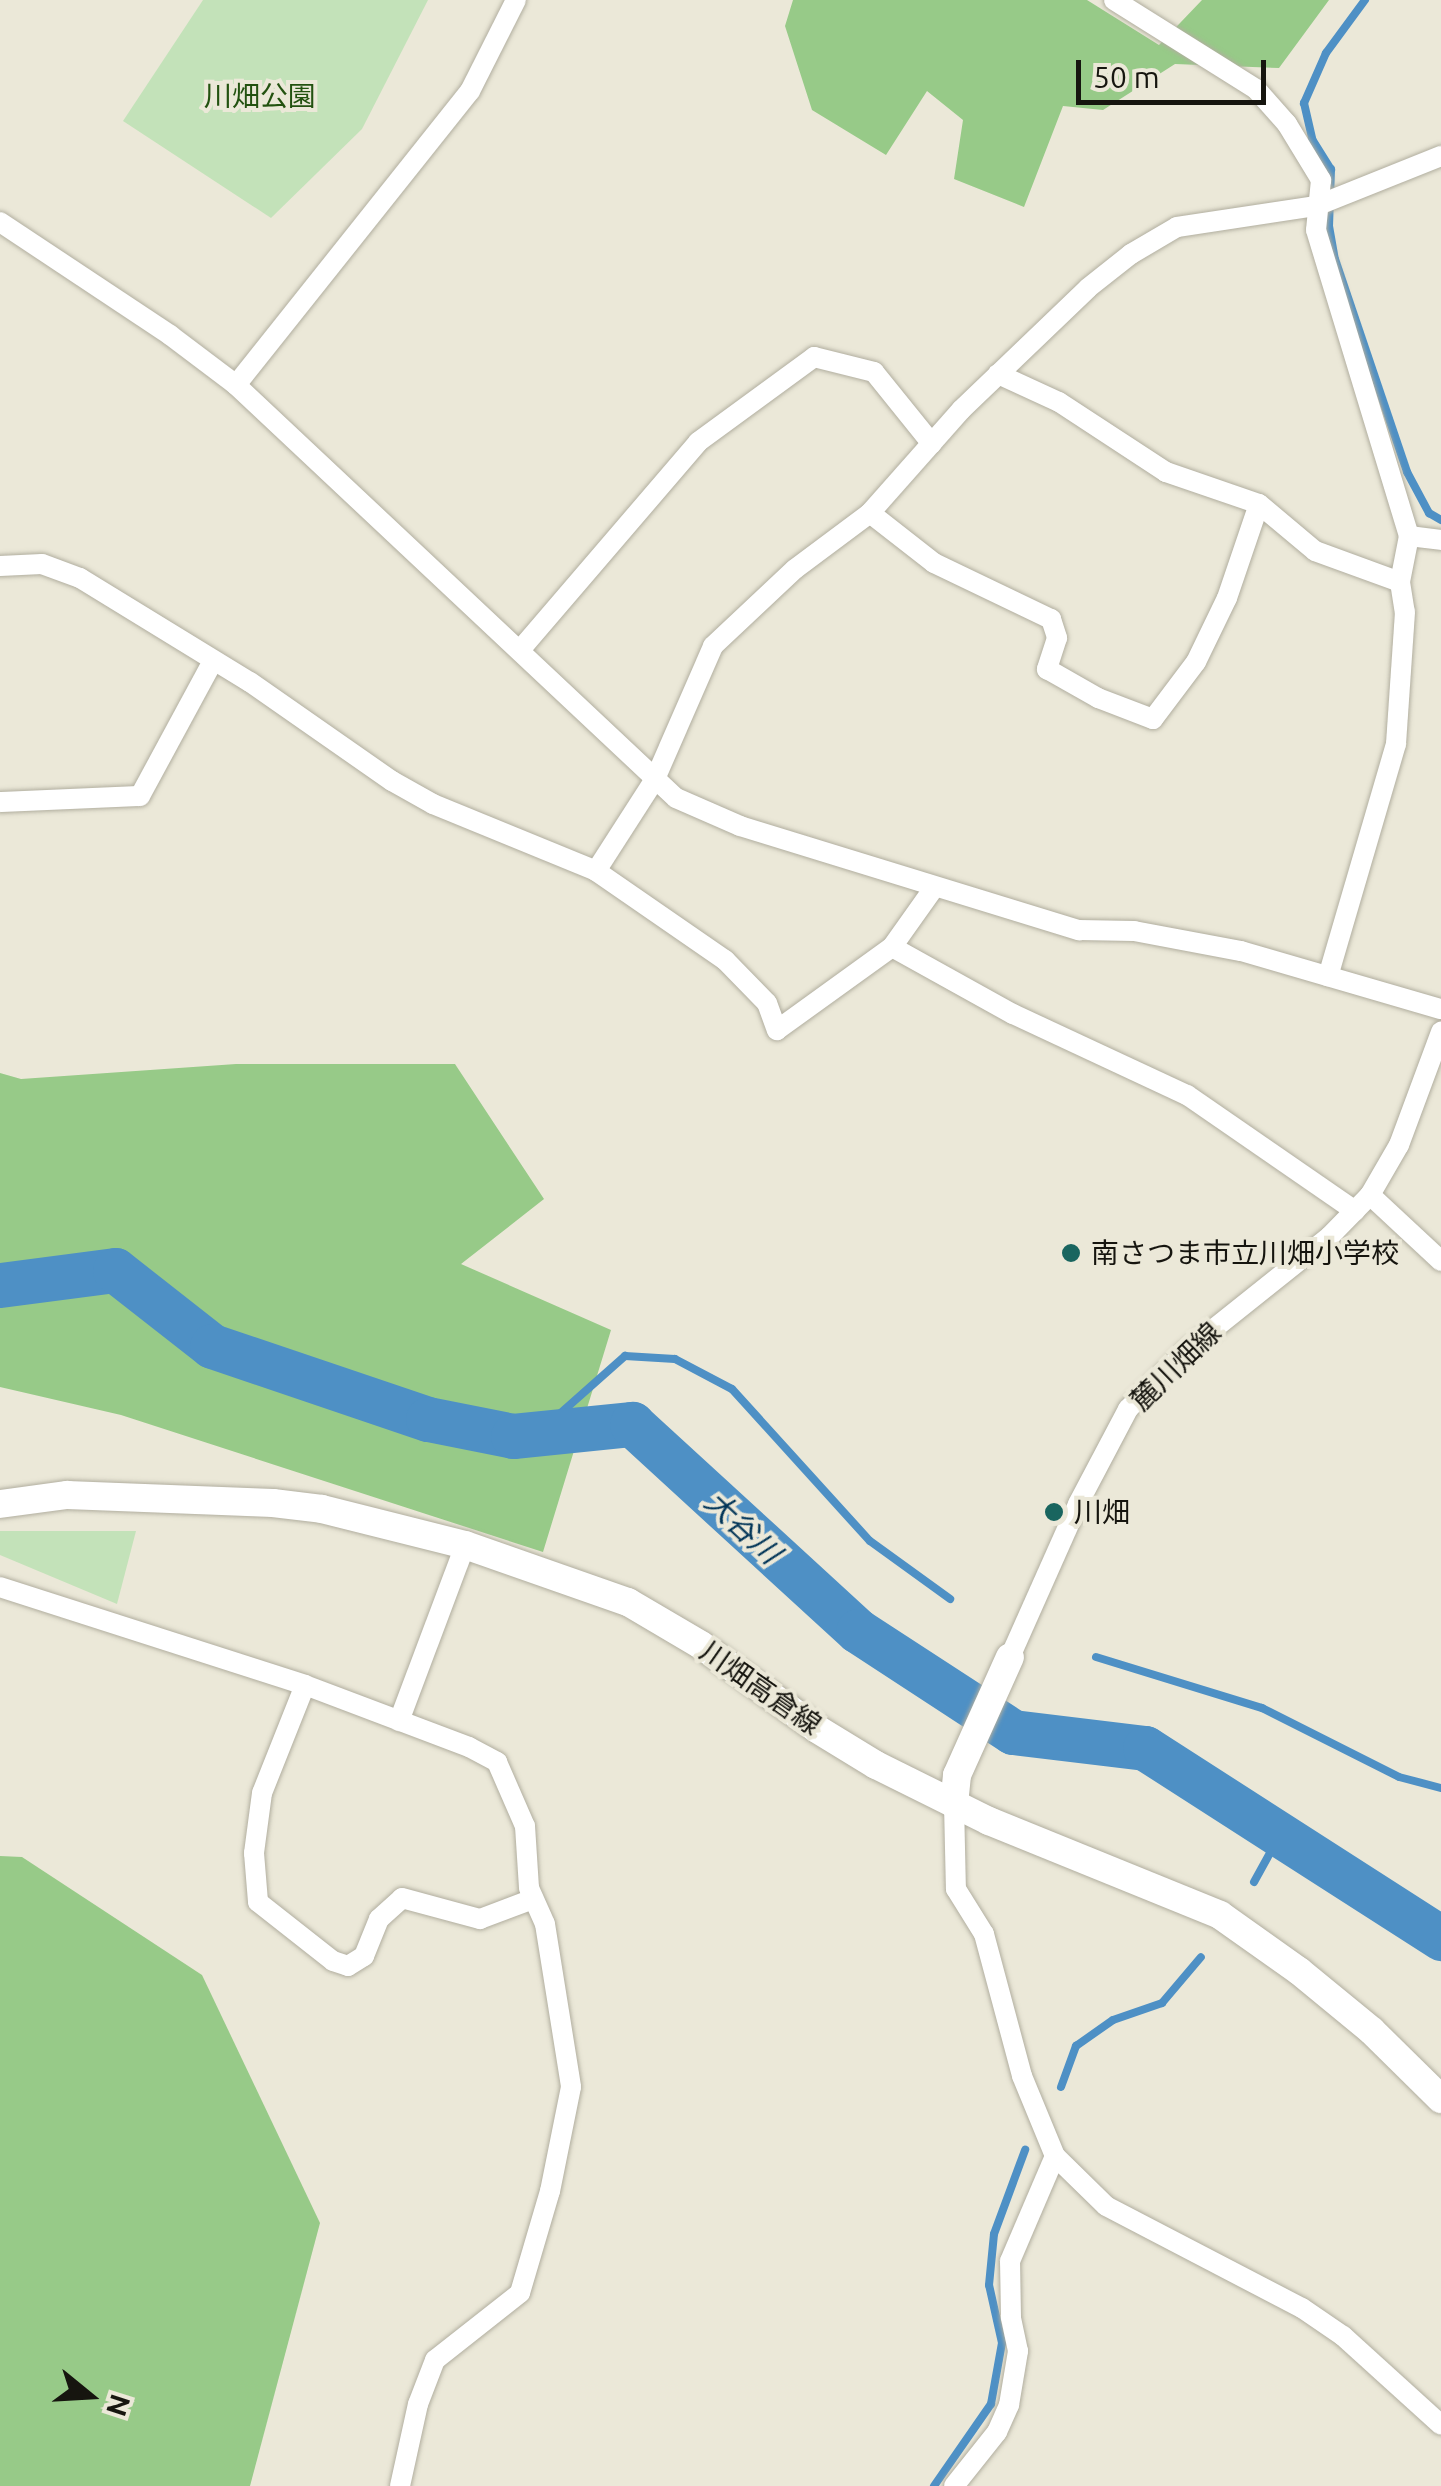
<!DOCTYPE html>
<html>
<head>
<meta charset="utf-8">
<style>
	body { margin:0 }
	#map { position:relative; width:1441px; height:2486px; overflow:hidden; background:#ebe8d8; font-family:Ubuntu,"Noto Sans JP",sans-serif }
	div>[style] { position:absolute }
	.green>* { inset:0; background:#c3e2b9 }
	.forest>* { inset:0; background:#97ca88 }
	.stream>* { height:8px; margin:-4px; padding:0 4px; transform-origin:4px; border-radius:4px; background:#4e90c5 }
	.river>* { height:45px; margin:-22.5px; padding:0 22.5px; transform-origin:22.5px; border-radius:22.5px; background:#4e90c5 }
	.roads { filter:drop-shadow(0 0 2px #b1ae9f) drop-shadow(0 0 2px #b1ae9f) }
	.minor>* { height:20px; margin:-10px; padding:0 10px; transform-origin:10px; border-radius:10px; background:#fff }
	.tertiary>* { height:28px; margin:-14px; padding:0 14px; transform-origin:14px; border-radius:14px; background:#fff }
	.dots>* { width:28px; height:28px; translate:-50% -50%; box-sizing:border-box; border:5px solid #ebe8d8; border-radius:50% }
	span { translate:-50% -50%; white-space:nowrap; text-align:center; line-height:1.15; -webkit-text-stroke:8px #ebe8d8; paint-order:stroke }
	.park-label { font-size:28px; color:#235210 }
	.poi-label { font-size:28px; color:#16150f }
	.left { translate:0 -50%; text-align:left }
	.street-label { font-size:28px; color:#16150f }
	.water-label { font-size:30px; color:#003457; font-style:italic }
	.north { position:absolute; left:40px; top:2346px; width:100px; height:100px; -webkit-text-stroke:8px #ebe8d8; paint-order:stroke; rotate:108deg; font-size:28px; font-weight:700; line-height:40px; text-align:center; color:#16150f }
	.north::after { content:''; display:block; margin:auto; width:35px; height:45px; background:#16150f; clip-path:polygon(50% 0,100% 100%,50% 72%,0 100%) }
	.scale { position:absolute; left:1076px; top:60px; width:190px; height:45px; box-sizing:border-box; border:5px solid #16150f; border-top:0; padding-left:12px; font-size:30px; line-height:35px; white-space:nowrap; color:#16150f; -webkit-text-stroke:8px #ebe8d8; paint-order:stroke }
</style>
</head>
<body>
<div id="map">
	<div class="green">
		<div style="clip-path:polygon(203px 0,428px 0,362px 129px,271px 218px,123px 121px)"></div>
		<div style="clip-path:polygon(0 1531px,136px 1531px,117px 1604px,0 1555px)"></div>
	</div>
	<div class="forest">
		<div style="clip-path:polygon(793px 0,1087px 0,1159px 45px,1202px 0,1329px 0,1279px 68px,1175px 64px,1103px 110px,1063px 106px,1024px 207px,954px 179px,963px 120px,927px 91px,886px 155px,812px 110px,785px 26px)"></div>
		<div style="clip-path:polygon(236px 1064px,455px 1064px,544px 1199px,461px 1264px,611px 1330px,543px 1552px,121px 1415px,0 1387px,0 1073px,21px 1079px)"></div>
		<div style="clip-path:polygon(0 1856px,22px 1857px,202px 1975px,320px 2223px,250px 2486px,0 2486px)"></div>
	</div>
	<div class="stream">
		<div style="left:1365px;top:0;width:66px;rotate:126.3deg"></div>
		<div style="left:1326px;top:53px;width:55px;rotate:113.7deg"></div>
		<div style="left:1304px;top:103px;width:37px;rotate:77deg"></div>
		<div style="left:1312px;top:139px;width:36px;rotate:58deg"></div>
		<div style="left:1331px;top:169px;width:57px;rotate:92deg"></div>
		<div style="left:1329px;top:226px;width:34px;rotate:80deg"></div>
		<div style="left:1335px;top:259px;width:225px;rotate:71.3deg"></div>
		<div style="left:1407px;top:472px;width:47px;rotate:61.8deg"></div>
		<div style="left:1429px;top:513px;width:14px;rotate:30deg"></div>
		<div style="left:537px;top:1434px;width:118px;rotate:-41.6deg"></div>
		<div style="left:625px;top:1356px;width:50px;rotate:3.4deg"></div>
		<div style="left:675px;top:1359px;width:64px;rotate:27.8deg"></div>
		<div style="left:732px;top:1389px;width:205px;rotate:47.8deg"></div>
		<div style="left:870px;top:1541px;width:99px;rotate:35.9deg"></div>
		<div style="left:1096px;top:1657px;width:174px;rotate:17.1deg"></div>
		<div style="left:1262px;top:1708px;width:153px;rotate:26.7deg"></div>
		<div style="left:1399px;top:1777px;width:43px;rotate:14.7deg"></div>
		<div style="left:1254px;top:1882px;width:56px;rotate:-61.1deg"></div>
		<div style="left:1061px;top:2087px;width:44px;rotate:-69.9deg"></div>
		<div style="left:1076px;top:2046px;width:45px;rotate:-35.1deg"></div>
		<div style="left:1113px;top:2020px;width:52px;rotate:-19.1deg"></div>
		<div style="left:1162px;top:2003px;width:60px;rotate:-49.7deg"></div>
		<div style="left:934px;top:2486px;width:100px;rotate:-55.2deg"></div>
		<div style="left:991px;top:2404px;width:62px;rotate:-79.8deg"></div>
		<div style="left:1002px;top:2343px;width:59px;rotate:-102.6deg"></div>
		<div style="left:989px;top:2285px;width:51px;rotate:-84.4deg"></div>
		<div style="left:994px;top:2234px;width:90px;rotate:-69.7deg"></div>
	</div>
	<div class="river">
		<div style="left:0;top:1285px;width:116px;rotate:-7.4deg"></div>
		<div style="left:115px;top:1270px;width:123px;rotate:38.1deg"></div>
		<div style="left:212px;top:1346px;width:228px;rotate:18.7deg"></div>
		<div style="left:428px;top:1419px;width:87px;rotate:11.3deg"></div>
		<div style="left:513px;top:1436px;width:120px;rotate:-5.8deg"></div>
		<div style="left:632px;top:1424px;width:306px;rotate:42.5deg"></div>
		<div style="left:858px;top:1631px;width:185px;rotate:33.1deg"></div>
		<div style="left:1013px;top:1732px;width:133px;rotate:6.9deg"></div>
		<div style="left:1145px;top:1748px;width:352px;rotate:32.7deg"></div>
	</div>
	<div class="roads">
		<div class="minor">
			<div style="left:1114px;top:0;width:168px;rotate:32.1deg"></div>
			<div style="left:1256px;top:89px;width:47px;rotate:48.5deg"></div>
			<div style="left:1287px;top:124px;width:66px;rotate:58.7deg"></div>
			<div style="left:1321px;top:180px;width:50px;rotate:95.7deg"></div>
			<div style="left:1316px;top:230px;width:320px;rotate:73.1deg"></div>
			<div style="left:1409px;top:536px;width:47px;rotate:101.1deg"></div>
			<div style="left:1400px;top:582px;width:30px;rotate:81deg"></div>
			<div style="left:1405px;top:612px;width:132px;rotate:93.9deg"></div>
			<div style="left:1396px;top:744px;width:242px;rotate:106.3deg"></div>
			<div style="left:0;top:222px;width:204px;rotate:33.6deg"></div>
			<div style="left:170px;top:335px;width:83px;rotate:37.1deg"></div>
			<div style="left:236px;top:385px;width:603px;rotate:43.19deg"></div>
			<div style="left:676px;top:798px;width:70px;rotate:23.6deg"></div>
			<div style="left:740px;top:826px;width:355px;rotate:17.1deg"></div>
			<div style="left:1079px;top:930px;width:55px;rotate:1deg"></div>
			<div style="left:1134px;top:931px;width:109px;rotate:10.6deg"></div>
			<div style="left:1241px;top:951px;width:208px;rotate:16.2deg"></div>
			<div style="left:998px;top:374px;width:67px;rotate:24.7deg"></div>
			<div style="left:1059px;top:402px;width:128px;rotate:33.2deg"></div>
			<div style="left:1166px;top:472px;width:98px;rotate:19deg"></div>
			<div style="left:1259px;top:504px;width:73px;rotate:40deg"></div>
			<div style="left:1315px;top:551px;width:90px;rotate:20deg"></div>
			<div style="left:236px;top:385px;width:376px;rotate:-51.5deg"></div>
			<div style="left:470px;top:91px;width:102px;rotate:-63.2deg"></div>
			<div style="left:870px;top:513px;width:81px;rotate:38deg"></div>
			<div style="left:934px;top:563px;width:130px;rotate:25.6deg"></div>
			<div style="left:1051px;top:619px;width:20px;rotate:72deg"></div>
			<div style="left:1057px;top:638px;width:33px;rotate:108deg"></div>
			<div style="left:1047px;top:669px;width:59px;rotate:29.6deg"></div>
			<div style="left:1098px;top:698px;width:59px;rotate:20.9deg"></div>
			<div style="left:1153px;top:719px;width:71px;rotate:-53deg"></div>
			<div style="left:1196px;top:662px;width:71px;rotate:-64.2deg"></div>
			<div style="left:1227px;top:598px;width:99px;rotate:-71.2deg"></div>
			<div style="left:1409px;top:536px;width:32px;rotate:7deg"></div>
			<div style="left:0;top:566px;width:42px;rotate:-2.7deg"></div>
			<div style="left:42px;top:564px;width:40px;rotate:20.2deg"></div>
			<div style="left:80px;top:578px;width:199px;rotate:31.5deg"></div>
			<div style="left:250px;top:682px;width:173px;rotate:34.9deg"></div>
			<div style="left:392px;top:781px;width:47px;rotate:29.3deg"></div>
			<div style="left:433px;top:804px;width:176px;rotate:22.3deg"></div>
			<div style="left:596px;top:871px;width:157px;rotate:34.6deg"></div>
			<div style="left:725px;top:960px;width:60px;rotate:45.7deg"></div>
			<div style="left:767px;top:1003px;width:29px;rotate:70deg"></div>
			<div style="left:777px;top:1030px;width:142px;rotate:-35.8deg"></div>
			<div style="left:892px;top:947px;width:72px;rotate:-54.6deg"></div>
			<div style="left:520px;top:650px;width:274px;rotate:-49.4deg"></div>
			<div style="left:698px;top:442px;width:144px;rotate:-36.2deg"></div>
			<div style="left:814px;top:357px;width:62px;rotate:14deg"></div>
			<div style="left:874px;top:372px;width:92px;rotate:51.1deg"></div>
			<div style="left:0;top:802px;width:140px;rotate:-2.5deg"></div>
			<div style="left:140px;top:796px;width:151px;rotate:-61.6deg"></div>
			<div style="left:596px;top:871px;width:109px;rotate:-57.3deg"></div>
			<div style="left:655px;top:779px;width:145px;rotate:-66.4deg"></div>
			<div style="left:713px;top:646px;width:112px;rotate:-43.2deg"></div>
			<div style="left:795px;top:569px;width:94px;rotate:-36.7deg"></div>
			<div style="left:870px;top:513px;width:137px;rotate:-48.5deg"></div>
			<div style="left:961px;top:410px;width:176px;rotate:-43.8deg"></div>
			<div style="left:1088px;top:288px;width:55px;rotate:-38.3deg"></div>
			<div style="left:1131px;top:254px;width:53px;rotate:-30.4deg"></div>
			<div style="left:1177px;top:227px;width:141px;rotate:-8.6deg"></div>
			<div style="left:1316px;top:206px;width:135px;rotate:-21.8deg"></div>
			<div style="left:892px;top:947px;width:138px;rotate:29deg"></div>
			<div style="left:1013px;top:1014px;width:192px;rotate:25deg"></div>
			<div style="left:1187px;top:1095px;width:204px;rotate:34.6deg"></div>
			<div style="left:1370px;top:1195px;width:97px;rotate:42.9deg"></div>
			<div style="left:0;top:1587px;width:320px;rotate:17.8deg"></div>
			<div style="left:305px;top:1685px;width:175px;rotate:20.7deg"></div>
			<div style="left:469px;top:1747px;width:32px;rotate:28deg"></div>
			<div style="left:497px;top:1762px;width:70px;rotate:66.4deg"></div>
			<div style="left:525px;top:1826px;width:62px;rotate:86.3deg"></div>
			<div style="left:529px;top:1888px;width:39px;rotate:66deg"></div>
			<div style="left:545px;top:1924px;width:165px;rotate:80.9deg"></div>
			<div style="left:571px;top:2087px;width:106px;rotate:101.4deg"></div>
			<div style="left:550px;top:2191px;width:106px;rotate:106.4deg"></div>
			<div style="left:520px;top:2293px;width:108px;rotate:141.8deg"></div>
			<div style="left:435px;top:2360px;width:47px;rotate:111.1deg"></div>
			<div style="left:418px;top:2404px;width:84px;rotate:102.4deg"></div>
			<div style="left:1010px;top:1657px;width:167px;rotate:-66deg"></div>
			<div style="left:1078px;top:1504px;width:107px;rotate:-62.2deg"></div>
			<div style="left:1128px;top:1409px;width:82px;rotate:-45deg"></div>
			<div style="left:1186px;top:1351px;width:184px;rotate:-38.6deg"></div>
			<div style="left:1330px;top:1236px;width:57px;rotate:-45.7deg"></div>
			<div style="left:1370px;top:1195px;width:58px;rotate:-59.9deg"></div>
			<div style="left:1399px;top:1145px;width:121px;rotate:-69.6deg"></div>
			<div style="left:305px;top:1685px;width:116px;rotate:111.7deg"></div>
			<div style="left:262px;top:1793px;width:61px;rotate:97.6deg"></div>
			<div style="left:254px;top:1853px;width:49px;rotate:85.3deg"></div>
			<div style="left:258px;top:1902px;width:95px;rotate:38.2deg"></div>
			<div style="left:333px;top:1961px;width:16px;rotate:18deg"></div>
			<div style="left:348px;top:1966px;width:19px;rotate:-32deg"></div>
			<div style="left:364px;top:1956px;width:40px;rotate:-68deg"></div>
			<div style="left:379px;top:1919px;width:31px;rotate:-42deg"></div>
			<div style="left:402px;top:1898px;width:81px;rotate:15.1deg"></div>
			<div style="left:480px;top:1919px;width:57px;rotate:-20.7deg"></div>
			<div style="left:399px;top:1721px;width:188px;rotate:-69.4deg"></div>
			<div style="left:954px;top:1804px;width:85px;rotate:88.7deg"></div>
			<div style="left:956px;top:1889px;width:53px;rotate:58.1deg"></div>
			<div style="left:984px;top:1934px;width:147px;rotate:75deg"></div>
			<div style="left:1022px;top:2076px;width:87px;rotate:67.6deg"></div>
			<div style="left:1055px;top:2156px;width:71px;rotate:44.4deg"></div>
			<div style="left:1106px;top:2206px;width:221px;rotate:27.5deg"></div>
			<div style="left:1302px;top:2308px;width:50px;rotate:34.3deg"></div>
			<div style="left:1343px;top:2336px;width:132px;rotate:42.2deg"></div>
			<div style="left:954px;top:2486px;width:69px;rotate:-51.5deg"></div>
			<div style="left:997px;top:2432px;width:30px;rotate:-66deg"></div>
			<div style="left:1009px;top:2405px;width:55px;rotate:-80.5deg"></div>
			<div style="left:1018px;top:2351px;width:35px;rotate:-102deg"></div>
			<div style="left:1011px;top:2317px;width:56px;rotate:-91deg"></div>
			<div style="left:1010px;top:2261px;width:114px;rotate:-66.8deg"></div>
		</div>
		<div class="tertiary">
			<div style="left:0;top:1504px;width:68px;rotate:-7.7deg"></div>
			<div style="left:67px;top:1495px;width:206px;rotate:2.2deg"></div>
			<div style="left:273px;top:1503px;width:49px;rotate:7deg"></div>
			<div style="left:322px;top:1509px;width:147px;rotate:14.1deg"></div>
			<div style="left:465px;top:1545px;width:173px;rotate:19.3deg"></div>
			<div style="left:628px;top:1602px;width:85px;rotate:30.5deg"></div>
			<div style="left:701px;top:1645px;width:143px;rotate:35.9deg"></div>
			<div style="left:817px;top:1729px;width:69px;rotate:31.4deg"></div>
			<div style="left:876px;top:1765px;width:126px;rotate:26.4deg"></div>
			<div style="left:989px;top:1821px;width:249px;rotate:22.1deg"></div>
			<div style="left:1220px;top:1915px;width:97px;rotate:35.3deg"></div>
			<div style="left:1299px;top:1971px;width:94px;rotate:39.4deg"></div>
			<div style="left:1372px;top:2031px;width:97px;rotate:44.6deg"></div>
			<div style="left:954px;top:1804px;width:29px;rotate:-84deg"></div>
			<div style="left:957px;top:1775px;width:129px;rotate:-65.8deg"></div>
		</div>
	</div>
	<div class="dots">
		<div style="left:1071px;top:1253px;background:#19655f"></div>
		<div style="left:1054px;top:1512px;background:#19655f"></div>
	</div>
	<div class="park-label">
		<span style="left:260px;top:96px">川畑公園</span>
	</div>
	<div class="poi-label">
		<span class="left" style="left:1091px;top:1253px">南さつま市立川畑小学校</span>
		<span class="left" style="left:1074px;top:1512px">川畑</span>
	</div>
	<div class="street-label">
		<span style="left:1176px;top:1366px;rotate:-44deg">麓川畑線</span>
		<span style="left:761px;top:1688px;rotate:35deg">川畑高倉線</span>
	</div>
	<div class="water-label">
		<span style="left:743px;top:1527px;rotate:43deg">大谷川</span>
	</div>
	<div class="north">N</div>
	<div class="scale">50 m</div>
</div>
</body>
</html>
